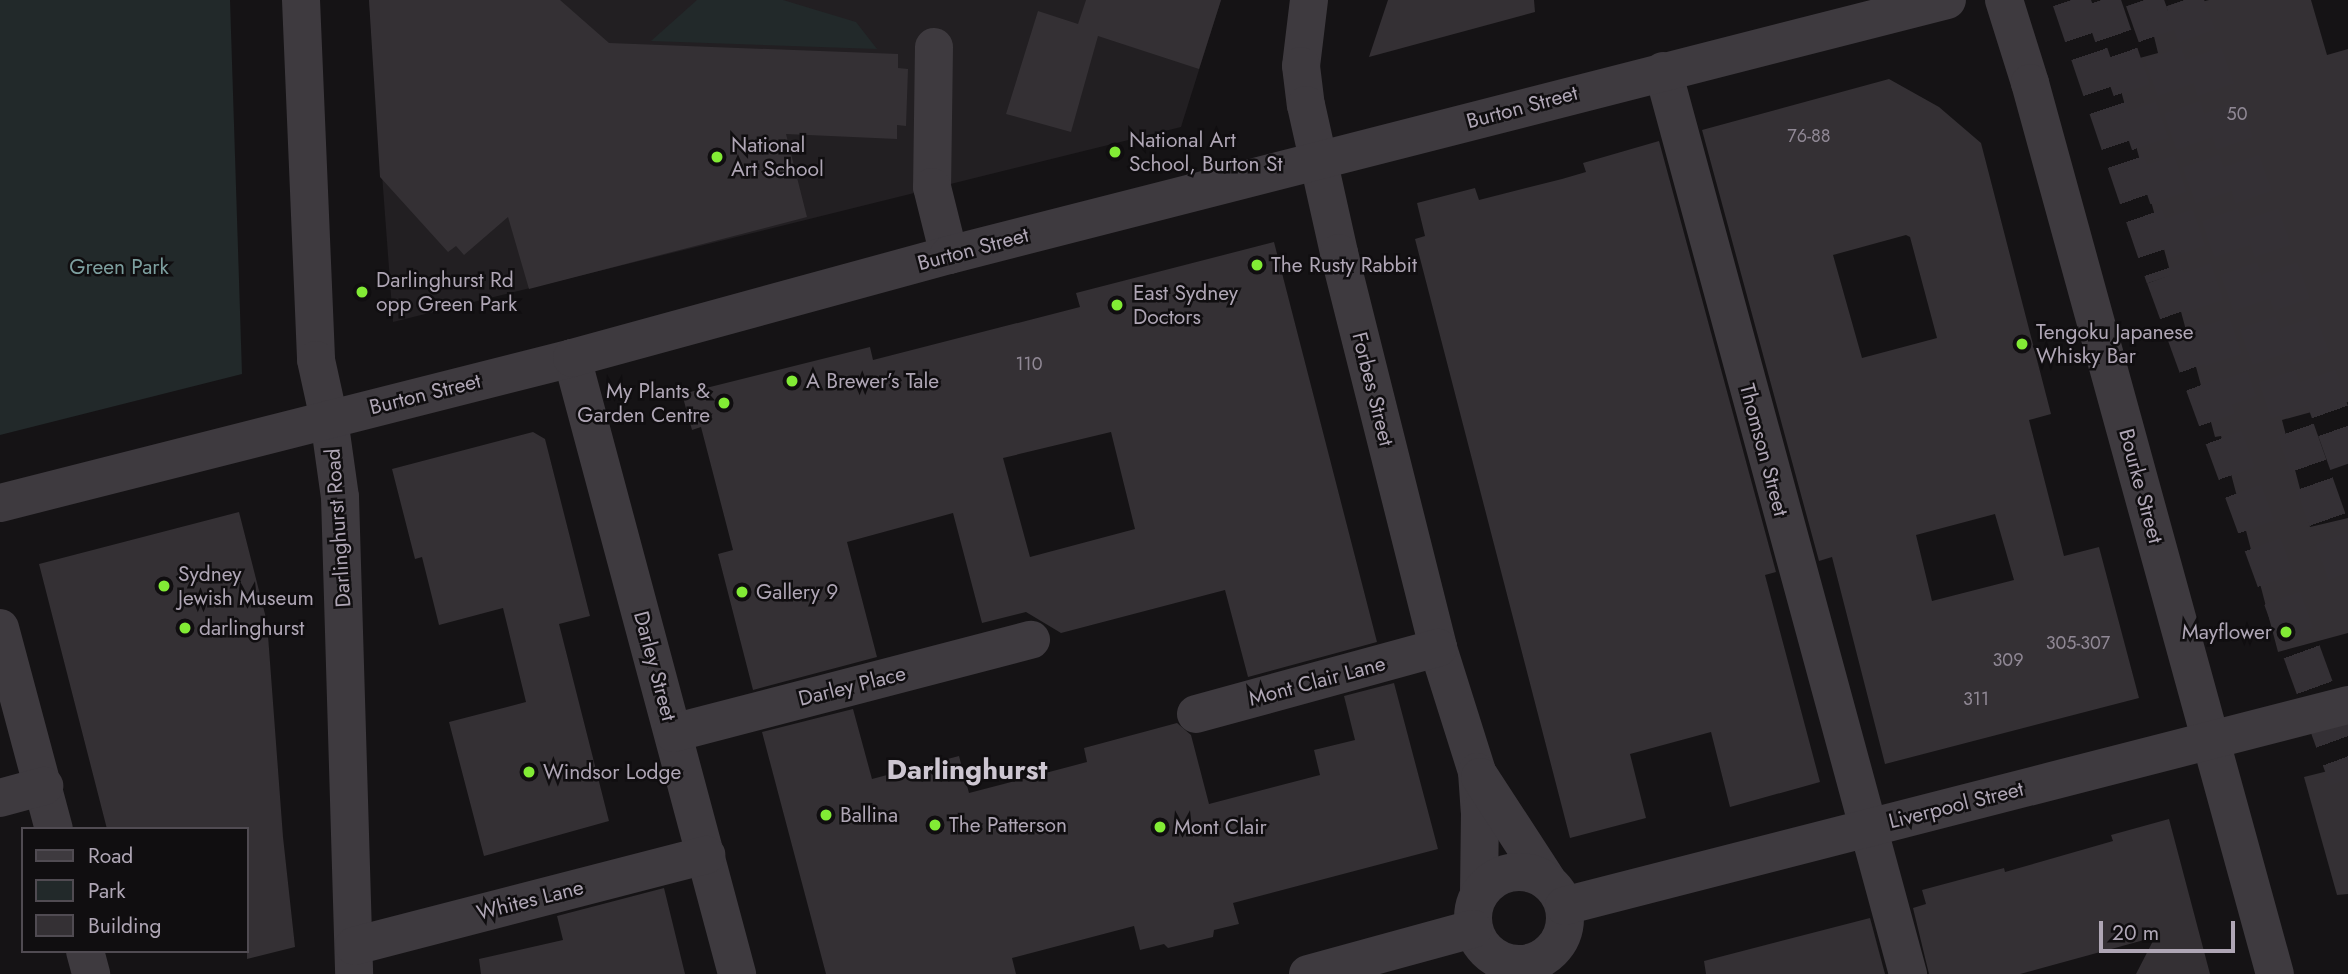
<!DOCTYPE html>
<html>
<head>
<meta charset="utf-8">
<style>
	body { margin:0 }
	#map { position:relative; width:2348px; height:974px; overflow:hidden; background:#151315; font-family:Jost,sans-serif }
	div>[style] { position:absolute }
	.built>* { inset:0; background:#221f22 }
	.green>* { inset:0; background:#22292a }
	.building>* { inset:0; background:#343034 }
	.highway-tunnel>* { height:38px; margin-top:-19px; transform-origin:0; background:repeating-linear-gradient(90deg,#343035 0 38px,transparent 0 57px) }
	.minor>* { height:38px; margin:-19px; padding:0 19px; transform-origin:19px; border-radius:19px; background:#3e3a3f }
	.minor>.ring { margin:-19px; padding:0; box-sizing:content-box; background:none; border:38px solid #3e3a3f; border-radius:50% }
	.dots>* { width:19px; height:19px; translate:-50% -50%; box-sizing:border-box; border:4px solid #100e10; border-radius:50% }
	span { translate:-50% -50%; white-space:nowrap; text-align:center; line-height:1.15; -webkit-text-stroke:5px #100e10; paint-order:stroke }
	.number-label { font-size:18px; color:#908895 }
	.number-label span { -webkit-text-stroke-width:0 }
	.street-label { font-size:21px; color:#afa6b5 }
	.poi-label { font-size:21px; color:#afa6b5 }
	.left { translate:0 -50%; text-align:left }
	.right { translate:-100% -50%; text-align:right }
	.park-label { font-size:21px; color:#7d9f9f }
	.district-label { font-size:28px; color:#cdc6d1; font-weight:700 }
	.legend { position:absolute; left:21px; top:827px; width:228px; height:126px; box-sizing:border-box; background:#100e10; border:2px solid #504b52; margin:0; padding:9px 12px; list-style:none; font-size:21px; color:#afa6b5 }
	.legend li { display:flex; align-items:center; gap:14px; height:35px }
	.legend b { width:35px; border:2px solid #504b52 }
	.scale { position:absolute; left:2099px; top:921px; width:136px; height:32px; box-sizing:border-box; border:4px solid #afa6b5; border-top:0; padding-left:9px; font-size:21px; line-height:24px; white-space:nowrap; color:#afa6b5; -webkit-text-stroke:5px #100e10; paint-order:stroke }
</style>
</head>
<body>
<div id="map">
	<div class="built">
		<div style="clip-path:polygon(369px 0,1221px 0,1181px 127px,393px 322px)"></div>
	</div>
	<div class="green">
		<div style="clip-path:polygon(0 0,230px 0,242px 374px,0 435px)"></div>
		<div style="clip-path:polygon(697px 0,783px 0,856px 22px,877px 49px,651px 41px)"></div>
	</div>
	<div class="building">
		<div style="clip-path:polygon(369px 0,560px 0,609px 43px,898px 54px,898px 68px,908px 69px,906px 126px,897px 125px,897px 139px,786px 134px,807px 217px,529px 289px,508px 217px,464px 255px,456px 246px,448px 252px,380px 177px)"></div>
		<div style="clip-path:polygon(1086px 0,1221px 0,1199px 69px,1098px 36px,1071px 132px,1006px 114px,1038px 11px,1078px 24px)"></div>
		<div style="clip-path:polygon(1388px 0,1534px 0,1535px 12px,1369px 57px)"></div>
		<div style="clip-path:polygon(2209px 0,2311px 0,2327px 55px,2348px 49px,2348px 402px,2282px 420px,2310px 527px,2348px 518px,2348px 633px,2278px 652px,2221px 436px,2215px 437px,2114px 65px,2158px 53px,2149px 16px)"></div>
		<div style="clip-path:polygon(evenodd,1889px 79px,1939px 107px,1981px 143px,2051px 414px,2029px 420px,2064px 556px,2099px 547px,2139px 698px,1885px 764px,1832px 557px,1819px 561px,1702px 130px,1889px 79px,1906px 235px,1910px 237px,1937px 338px,1862px 358px,1833px 255px,1906px 235px,1889px 79px,1995px 514px,2014px 580px,1932px 601px,1916px 535px,1995px 514px)"></div>
		<div style="clip-path:polygon(1659px 141px,1776px 572px,1765px 575px,1820px 782px,1730px 807px,1711px 732px,1630px 754px,1646px 818px,1570px 838px,1415px 239px,1425px 236px,1417px 203px,1475px 188px,1479px 200px,1562px 179px,1586px 172px,1583px 163px)"></div>
		<div style="clip-path:polygon(evenodd,1274px 242px,1377px 642px,1248px 677px,1225px 590px,1061px 633px,1026px 612px,982px 623px,953px 513px,847px 542px,877px 657px,753px 690px,718px 554px,733px 550px,701px 427px,692px 430px,682px 394px,870px 347px,873px 360px,1080px 307px,1076px 293px,1274px 242px,1111px 432px,1135px 529px,1030px 557px,1003px 458px,1111px 432px)"></div>
		<div style="clip-path:polygon(533px 432px,545px 439px,590px 616px,559px 624px,609px 821px,484px 856px,449px 722px,526px 702px,503px 608px,439px 625px,422px 557px,415px 559px,392px 469px)"></div>
		<div style="clip-path:polygon(239px 512px,267px 622px,283px 837px,295px 947px,247px 959px,247px 829px,107px 829px,39px 564px)"></div>
		<div style="clip-path:polygon(1394px 683px,1438px 849px,1233px 903px,1239px 924px,1214px 930px,1213px 937px,1168px 948px,1164px 944px,1140px 950px,1134px 926px,1012px 958px,1016px 974px,826px 974px,762px 732px,853px 709px,872px 779px,959px 756px,969px 793px,1087px 762px,1084px 748px,1177px 723px,1191px 735px,1209px 804px,1320px 775px,1314px 750px,1355px 740px,1344px 696px)"></div>
		<div style="clip-path:polygon(2348px 766px,2348px 894px,2337px 895px,2304px 777px)"></div>
		<div style="clip-path:polygon(2169px 819px,2210px 974px,2136px 974px,2155px 937px,2020px 974px,1929px 974px,1913px 908px,1926px 904px,1922px 890px,2004px 868px,2005px 872px,2113px 841px,2111px 835px)"></div>
		<div style="clip-path:polygon(664px 888px,685px 974px,481px 974px,479px 959px,563px 940px,557px 916px)"></div>
		<div style="clip-path:polygon(1870px 918px,1885px 974px,1706px 974px,1704px 961px)"></div>
	</div>
	<div class="highway-tunnel">
		<div style="left:2071px;top:0;width:293px;rotate:71.3deg"></div>
		<div style="left:2165px;top:277px;width:534px;rotate:69.97deg"></div>
		<div style="left:2101px;top:0;width:425px;rotate:71.2deg"></div>
		<div style="left:2144px;top:0;width:613px;rotate:70.56deg"></div>
		<div style="left:2184px;top:0;width:492px;rotate:70.5deg"></div>
	</div>
	<div class="minor">
		<div style="left:301px;top:0;width:360px;rotate:87.6deg"></div>
		<div style="left:316px;top:360px;width:60px;rotate:77.6deg"></div>
		<div style="left:329px;top:419px;width:79px;rotate:82deg"></div>
		<div style="left:340px;top:497px;width:477px;rotate:88.3deg"></div>
		<div style="left:1309px;top:0;width:66px;rotate:96.9deg"></div>
		<div style="left:1301px;top:66px;width:39px;rotate:83deg"></div>
		<div style="left:1306px;top:105px;width:152px;rotate:77.4deg"></div>
		<div style="left:1339px;top:253px;width:407px;rotate:75.9deg"></div>
		<div style="left:1438px;top:648px;width:130px;rotate:72.5deg"></div>
		<div style="left:1477px;top:772px;width:39px;rotate:86deg"></div>
		<div style="left:1480px;top:811px;width:83px;rotate:90.7deg"></div>
		<div style="left:2004px;top:0;width:87px;rotate:72.6deg"></div>
		<div style="left:2030px;top:83px;width:924px;rotate:74.63deg"></div>
		<div style="left:934px;top:47px;width:140px;rotate:90.8deg"></div>
		<div style="left:932px;top:187px;width:70px;rotate:76deg"></div>
		<div style="left:1663px;top:71px;width:936px;rotate:74.82deg"></div>
		<div style="left:572px;top:358px;width:638px;rotate:75deg"></div>
		<div style="left:0;top:503px;width:590px;rotate:-14.22deg"></div>
		<div style="left:572px;top:358px;width:391px;rotate:-15.3deg"></div>
		<div style="left:949px;top:255px;width:1030px;rotate:-14.33deg"></div>
		<div style="left:0;top:628px;width:208px;rotate:75deg"></div>
		<div style="left:1196px;top:714px;width:251px;rotate:-15.3deg"></div>
		<div style="left:673px;top:733px;width:370px;rotate:-14.6deg"></div>
		<div style="left:1480px;top:777px;width:123px;rotate:57deg"></div>
		<div style="left:0;top:798px;width:46px;rotate:-15.3deg"></div>
		<div class="ring" style="left:1473px;top:872px;width:54px;height:54px"></div>
		<div style="left:1564px;top:906px;width:809px;rotate:-14.38deg"></div>
		<div style="left:354px;top:946px;width:364px;rotate:-14.5deg"></div>
		<div style="left:85px;top:951px;width:24px;rotate:75deg"></div>
		<div style="left:1308px;top:974px;width:171px;rotate:-15.3deg"></div>
	</div>
	<div class="dots">
		<div style="left:1115px;top:152px;background:#82eb35"></div>
		<div style="left:717px;top:157px;background:#82eb35"></div>
		<div style="left:1257px;top:265px;background:#82eb35"></div>
		<div style="left:362px;top:292px;background:#82eb35"></div>
		<div style="left:1117px;top:305px;background:#82eb35"></div>
		<div style="left:2022px;top:344px;background:#82eb35"></div>
		<div style="left:792px;top:381px;background:#82eb35"></div>
		<div style="left:724px;top:403px;background:#82eb35"></div>
		<div style="left:164px;top:586px;background:#82eb35"></div>
		<div style="left:742px;top:592px;background:#82eb35"></div>
		<div style="left:185px;top:628px;background:#82eb35"></div>
		<div style="left:2286px;top:632px;background:#82eb35"></div>
		<div style="left:529px;top:772px;background:#82eb35"></div>
		<div style="left:826px;top:815px;background:#82eb35"></div>
		<div style="left:935px;top:825px;background:#82eb35"></div>
		<div style="left:1160px;top:827px;background:#82eb35"></div>
	</div>
	<div class="number-label">
		<span style="left:2237px;top:114px">50</span>
		<span style="left:1809px;top:136px">76-88</span>
		<span style="left:1029px;top:364px">110</span>
		<span style="left:2078px;top:643px">305-307</span>
		<span style="left:2008px;top:660px">309</span>
		<span style="left:1976px;top:699px">311</span>
	</div>
	<div class="street-label">
		<span style="left:1522px;top:107px;rotate:-15deg">Burton Street</span>
		<span style="left:973px;top:249px;rotate:-15deg">Burton Street</span>
		<span style="left:1373px;top:389px;rotate:76deg">Forbes Street</span>
		<span style="left:425px;top:394px;rotate:-14deg">Burton Street</span>
		<span style="left:1764px;top:450px;rotate:75deg">Thomson Street</span>
		<span style="left:2141px;top:486px;rotate:75deg">Bourke Street</span>
		<span style="left:338px;top:528px;rotate:-94deg">Darlinghurst Road</span>
		<span style="left:655px;top:666px;rotate:75deg">Darley Street</span>
		<span style="left:1317px;top:681px;rotate:-15deg">Mont Clair Lane</span>
		<span style="left:852px;top:686px;rotate:-14deg">Darley Place</span>
		<span style="left:1956px;top:805px;rotate:-14deg">Liverpool Street</span>
		<span style="left:530px;top:900px;rotate:-14deg">Whites Lane</span>
	</div>
	<div class="poi-label">
		<span class="left" style="left:1129px;top:152px">National Art<br>School, Burton St</span>
		<span class="left" style="left:731px;top:157px">National<br>Art School</span>
		<span class="left" style="left:1271px;top:265px">The Rusty Rabbit</span>
		<span class="left" style="left:376px;top:292px">Darlinghurst Rd<br>opp Green Park</span>
		<span class="left" style="left:1133px;top:305px">East Sydney<br>Doctors</span>
		<span class="left" style="left:2036px;top:344px">Tengoku Japanese<br>Whisky Bar</span>
		<span class="left" style="left:806px;top:381px">A Brewer’s Tale</span>
		<span class="right" style="left:710px;top:403px">My Plants &amp;<br>Garden Centre</span>
		<span class="left" style="left:178px;top:586px">Sydney<br>Jewish Museum</span>
		<span class="left" style="left:756px;top:592px">Gallery 9</span>
		<span class="left" style="left:199px;top:628px">darlinghurst</span>
		<span class="right" style="left:2272px;top:632px">Mayflower</span>
		<span class="left" style="left:543px;top:772px">Windsor Lodge</span>
		<span class="left" style="left:840px;top:815px">Ballina</span>
		<span class="left" style="left:949px;top:825px">The Patterson</span>
		<span class="left" style="left:1174px;top:827px">Mont Clair</span>
	</div>
	<div class="park-label">
		<span style="left:119px;top:267px">Green Park</span>
	</div>
	<div class="district-label">
		<span style="left:967px;top:770px">Darlinghurst</span>
	</div>
	<ul class="legend">
	<li><b style="height:9px;background:#3e3a3f"></b>Road</li>
	<li><b style="height:19px;background:#22292a"></b>Park</li>
	<li><b style="height:19px;background:#343034"></b>Building</li>
	</ul>
	<div class="scale">20 m</div>
</div>
</body>
</html>
